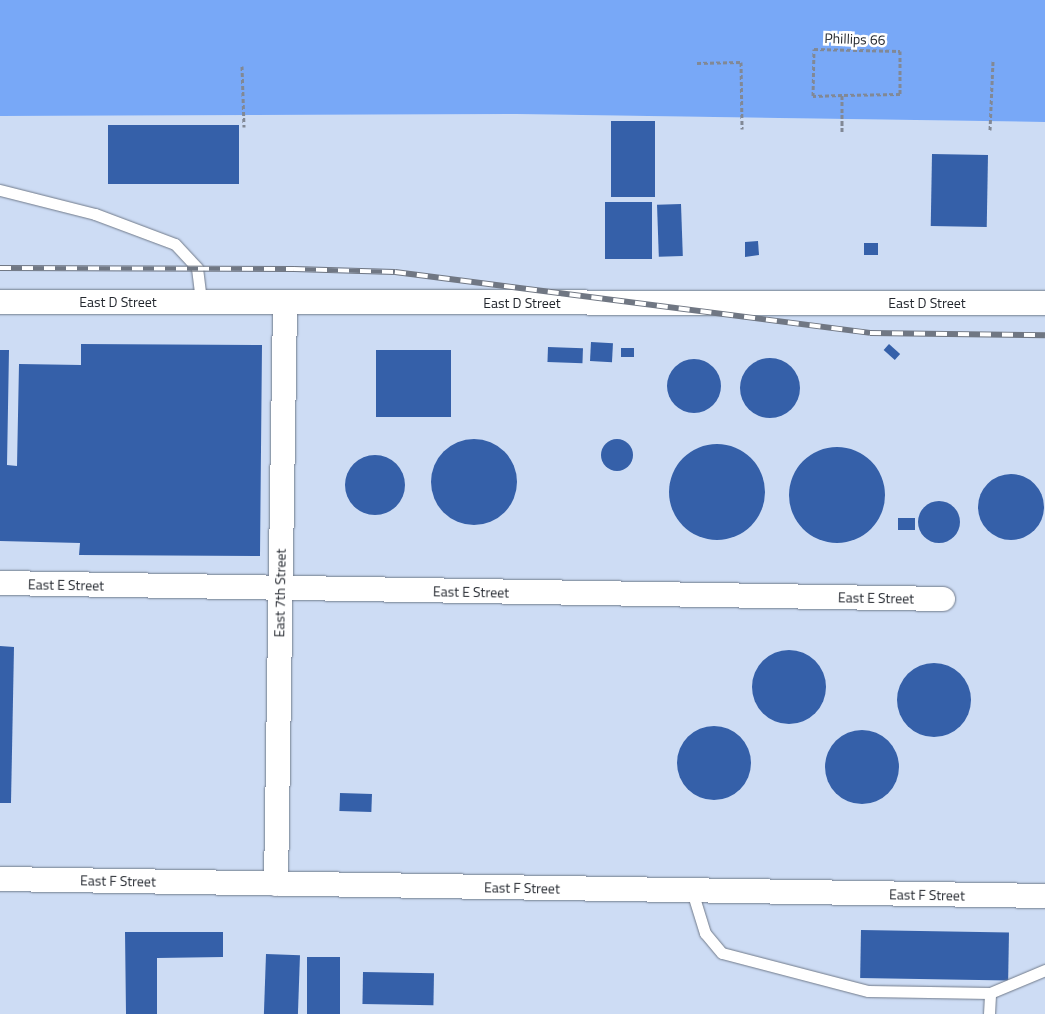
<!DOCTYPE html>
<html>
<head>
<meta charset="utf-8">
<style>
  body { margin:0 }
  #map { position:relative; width:1045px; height:1014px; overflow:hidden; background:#dce7f9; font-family:"Titillium Web",sans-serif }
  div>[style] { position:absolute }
  .built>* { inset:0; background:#cddcf4 }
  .water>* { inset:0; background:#78a8f7 }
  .building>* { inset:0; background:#3560a9; transform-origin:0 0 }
  .round { border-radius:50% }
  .path>* { height:3px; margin-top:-1.5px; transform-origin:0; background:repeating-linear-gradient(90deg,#818895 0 4px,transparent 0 6.5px) }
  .roads { filter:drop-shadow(0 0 1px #707a8a) drop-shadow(0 0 1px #707a8a) }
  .service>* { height:11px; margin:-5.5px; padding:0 5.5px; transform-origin:5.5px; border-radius:5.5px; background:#fff }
  .minor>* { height:24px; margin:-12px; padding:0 12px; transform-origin:12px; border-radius:12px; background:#fff }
  .rail>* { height:5.5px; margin-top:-2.75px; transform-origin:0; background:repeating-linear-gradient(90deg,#fff 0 11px,#707783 0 22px); box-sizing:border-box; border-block:1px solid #707783 }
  span { translate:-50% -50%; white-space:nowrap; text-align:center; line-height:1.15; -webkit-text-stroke:5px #fff; paint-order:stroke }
  .street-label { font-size:14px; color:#24282f }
</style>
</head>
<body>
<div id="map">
  <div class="built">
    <div style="clip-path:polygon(516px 114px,1045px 122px,1045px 1014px,0 1014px,0 116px)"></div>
  </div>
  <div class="water">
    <div style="clip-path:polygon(0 0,1045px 0,1045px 122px,516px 114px,0 116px)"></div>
  </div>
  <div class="building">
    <div style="left:611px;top:121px;width:44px;height:76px"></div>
    <div style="left:108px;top:125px;width:131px;height:59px"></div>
    <div style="left:932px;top:154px;width:56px;height:72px;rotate:1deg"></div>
    <div style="left:605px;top:202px;width:47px;height:57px"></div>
    <div style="left:681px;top:204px;width:52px;height:24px;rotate:88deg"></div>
    <div style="clip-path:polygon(758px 241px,759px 255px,745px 257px,745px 242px)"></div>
    <div style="left:864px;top:243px;width:14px;height:12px"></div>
    <div style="left:591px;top:342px;width:22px;height:19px;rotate:3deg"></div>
    <div style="clip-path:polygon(81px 344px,262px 345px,260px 556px,79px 555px,80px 543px,0 541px,0 350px,9px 350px,7px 465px,17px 466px,19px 364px,81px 365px)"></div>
    <div style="left:889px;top:344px;width:15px;height:8px;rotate:42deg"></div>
    <div style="left:548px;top:347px;width:35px;height:15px;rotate:2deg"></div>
    <div style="left:621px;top:348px;width:13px;height:9px"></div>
    <div style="left:376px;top:350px;width:75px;height:67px"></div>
    <div class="round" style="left:740px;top:358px;width:60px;height:60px"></div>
    <div class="round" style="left:667px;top:359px;width:54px;height:54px"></div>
    <div class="round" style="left:431px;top:439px;width:86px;height:86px"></div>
    <div class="round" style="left:601px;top:439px;width:32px;height:32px"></div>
    <div class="round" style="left:669px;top:444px;width:96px;height:96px"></div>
    <div class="round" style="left:789px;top:447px;width:96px;height:96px"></div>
    <div class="round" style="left:345px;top:455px;width:60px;height:60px"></div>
    <div class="round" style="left:978px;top:474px;width:66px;height:66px"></div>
    <div class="round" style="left:918px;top:501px;width:42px;height:42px"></div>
    <div style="left:898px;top:518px;width:17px;height:12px"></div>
    <div style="clip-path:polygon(0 646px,14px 647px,11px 803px,0 803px)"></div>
    <div class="round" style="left:752px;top:650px;width:74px;height:74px"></div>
    <div class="round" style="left:897px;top:663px;width:74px;height:74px"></div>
    <div class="round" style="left:677px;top:726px;width:74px;height:74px"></div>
    <div class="round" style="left:825px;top:730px;width:74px;height:74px"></div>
    <div style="left:340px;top:793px;width:32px;height:18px;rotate:2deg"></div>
    <div style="left:861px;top:930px;width:148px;height:48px;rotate:1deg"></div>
    <div style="clip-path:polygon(125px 932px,223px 932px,223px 957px,157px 958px,157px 1014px,126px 1014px)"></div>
    <div style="left:266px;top:954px;width:34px;height:60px;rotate:2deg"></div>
    <div style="left:307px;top:957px;width:33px;height:57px"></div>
    <div style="left:363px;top:972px;width:71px;height:32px;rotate:1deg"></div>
  </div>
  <div class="path">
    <div style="left:697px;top:63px;width:44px;rotate:-1.3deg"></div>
    <div style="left:741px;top:62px;width:67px;rotate:89.1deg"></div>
    <div style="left:242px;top:66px;width:61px;rotate:88.1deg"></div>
    <div style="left:842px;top:95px;width:29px;rotate:178deg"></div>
    <div style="left:813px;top:96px;width:47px;rotate:-88.8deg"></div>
    <div style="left:814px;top:49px;width:86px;rotate:1.3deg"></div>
    <div style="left:900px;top:51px;width:43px;rotate:90deg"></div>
    <div style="left:900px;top:94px;width:58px;rotate:179deg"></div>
    <div style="left:842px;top:95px;width:38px;rotate:90deg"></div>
    <div style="left:990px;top:130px;width:69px;rotate:-87.5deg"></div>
  </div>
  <div class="roads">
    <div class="service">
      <div style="left:0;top:190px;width:98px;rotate:14.2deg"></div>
      <div style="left:95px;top:214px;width:85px;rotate:20.6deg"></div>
      <div style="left:175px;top:244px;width:33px;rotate:47deg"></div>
      <div style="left:197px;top:268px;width:35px;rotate:83deg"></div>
      <div style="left:692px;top:891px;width:44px;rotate:72.8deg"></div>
      <div style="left:705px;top:933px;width:26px;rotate:50deg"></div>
      <div style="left:722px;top:953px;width:151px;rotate:14.6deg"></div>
      <div style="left:868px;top:991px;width:122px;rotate:0.9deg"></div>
      <div style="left:990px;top:993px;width:60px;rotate:-22.7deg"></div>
      <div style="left:989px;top:1014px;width:21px;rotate:-87deg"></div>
    </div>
    <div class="minor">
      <div style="left:0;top:302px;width:1045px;rotate:0.05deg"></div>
      <div style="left:0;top:583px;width:943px;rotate:0.97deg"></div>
      <div style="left:0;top:879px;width:1045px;rotate:0.93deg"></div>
      <div style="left:276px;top:884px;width:581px;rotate:-89.11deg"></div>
    </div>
  </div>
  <div class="rail">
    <div style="left:0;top:268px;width:294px;rotate:0.2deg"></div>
    <div style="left:294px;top:269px;width:101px;rotate:1.7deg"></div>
    <div style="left:395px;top:272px;width:479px;rotate:7.3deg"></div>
    <div style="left:870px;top:333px;width:175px;rotate:0.7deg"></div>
  </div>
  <div class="street-label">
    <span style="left:855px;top:39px;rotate:2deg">Phillips 66</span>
    <span style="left:118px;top:302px">East D Street</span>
    <span style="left:522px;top:303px">East D Street</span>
    <span style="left:927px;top:303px">East D Street</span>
    <span style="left:66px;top:585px;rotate:1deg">East E Street</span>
    <span style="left:471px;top:592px;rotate:1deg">East E Street</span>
    <span style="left:280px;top:593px;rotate:-89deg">East 7th Street</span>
    <span style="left:876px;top:598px;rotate:1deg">East E Street</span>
    <span style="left:118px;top:881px;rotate:1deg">East F Street</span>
    <span style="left:522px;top:888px;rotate:1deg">East F Street</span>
    <span style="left:927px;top:895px;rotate:1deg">East F Street</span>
  </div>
</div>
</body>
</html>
